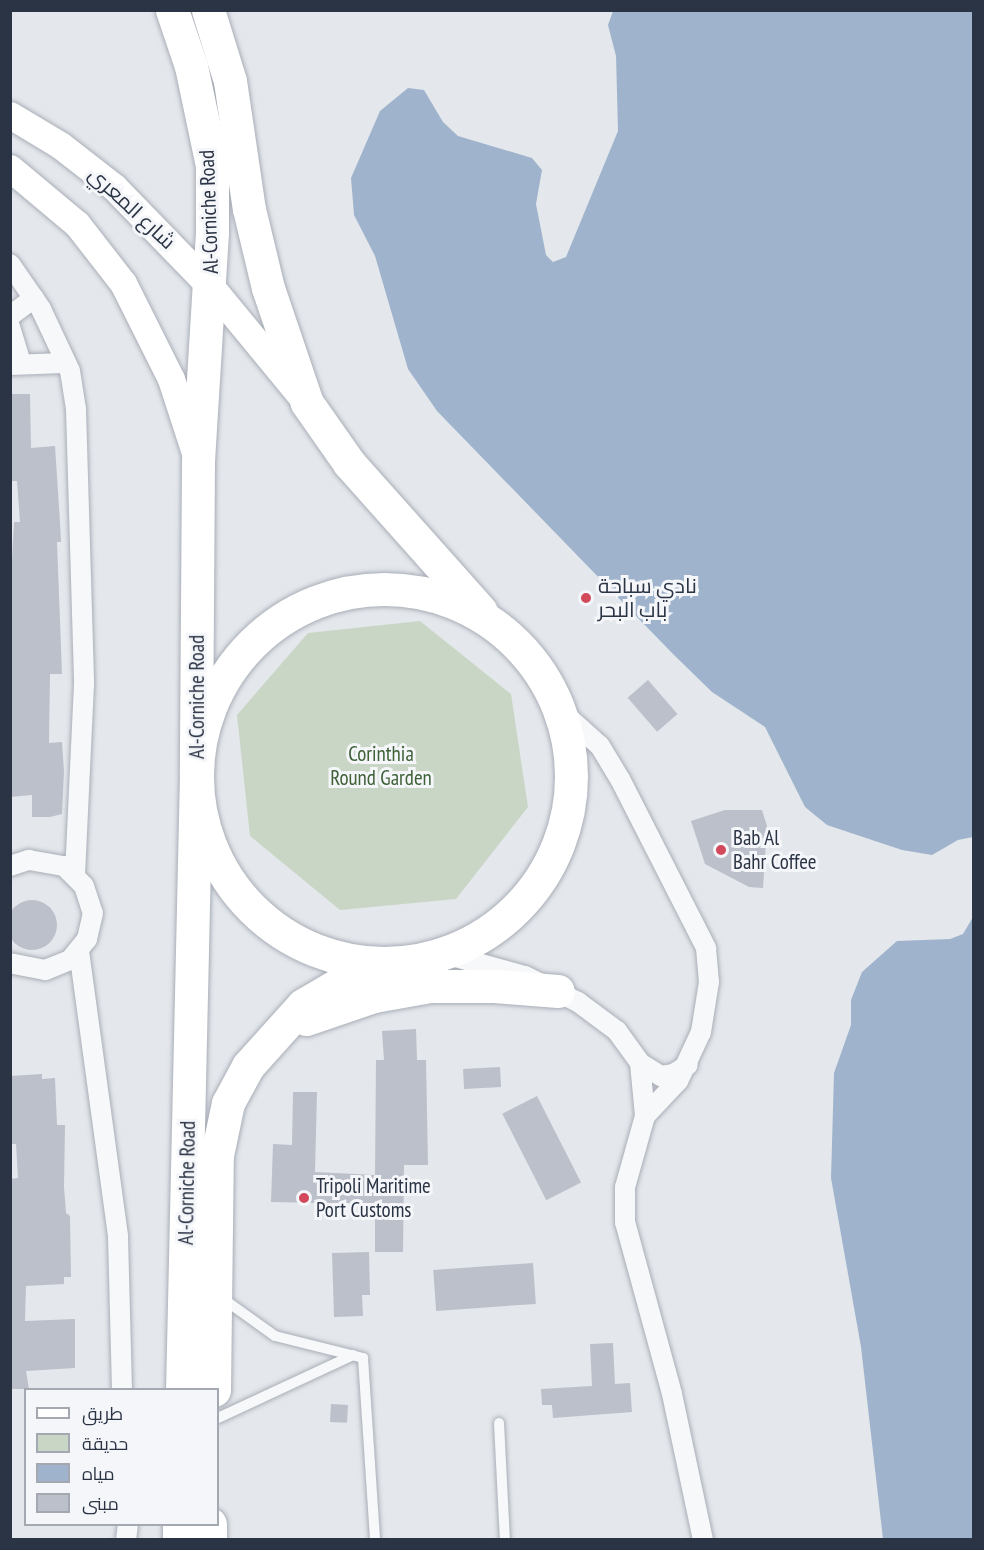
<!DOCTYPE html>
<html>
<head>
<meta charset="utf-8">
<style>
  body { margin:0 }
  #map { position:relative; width:984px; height:1550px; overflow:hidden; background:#e4e7ec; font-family:"PT Sans Narrow",Cairo,sans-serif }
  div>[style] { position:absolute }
  .green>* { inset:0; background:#c9d6c5 }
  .water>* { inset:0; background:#9fb4cc }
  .building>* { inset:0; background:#bbc0ca; transform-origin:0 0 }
  .round { border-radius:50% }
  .roads { filter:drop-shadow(0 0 2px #a9aeb7) drop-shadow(0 0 2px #a9aeb7) }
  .lane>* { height:10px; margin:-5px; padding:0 5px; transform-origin:5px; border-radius:5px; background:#f7f8fa }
  .street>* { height:20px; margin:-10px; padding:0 10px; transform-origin:10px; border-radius:10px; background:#f7f8fa }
  .secondary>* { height:27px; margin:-13.5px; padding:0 13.5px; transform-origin:13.5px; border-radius:13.5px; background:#fff }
  .highway>* { height:33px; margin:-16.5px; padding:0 16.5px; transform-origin:16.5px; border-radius:16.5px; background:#fff }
  .highway>.ring { margin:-16.5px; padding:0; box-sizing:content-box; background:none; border:33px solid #fff; border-radius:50% }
  .dots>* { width:16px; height:16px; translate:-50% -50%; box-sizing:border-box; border:3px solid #f4f6f9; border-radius:50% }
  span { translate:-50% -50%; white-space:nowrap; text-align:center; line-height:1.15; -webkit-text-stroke:6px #f4f6f9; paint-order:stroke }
  .street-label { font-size:21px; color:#2b3445 }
  .poi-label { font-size:21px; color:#2b3445 }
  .left { translate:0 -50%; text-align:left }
  .park-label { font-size:21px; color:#3f6138 }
  .frame { position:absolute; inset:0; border:12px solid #2b3445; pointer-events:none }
  .legend { position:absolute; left:24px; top:1388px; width:195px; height:138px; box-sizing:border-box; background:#f4f6f9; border:2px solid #a4a8b1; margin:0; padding:8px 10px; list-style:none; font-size:18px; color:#2b3445 }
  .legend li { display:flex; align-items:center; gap:12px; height:30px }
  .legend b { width:30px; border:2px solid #a4a8b1 }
</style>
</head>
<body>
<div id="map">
  <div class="green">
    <div style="clip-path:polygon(420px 621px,511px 694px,528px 807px,456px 899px,340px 910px,250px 836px,237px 715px,308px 633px)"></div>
  </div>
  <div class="water">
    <div style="clip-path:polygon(613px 11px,973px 11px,973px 837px,958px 840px,932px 855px,902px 850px,827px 825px,805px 807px,765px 727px,712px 692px,673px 654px,437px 411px,408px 369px,375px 256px,354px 215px,351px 178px,380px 111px,408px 88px,424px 90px,443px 122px,458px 136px,532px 158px,542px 170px,536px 204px,546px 255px,553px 262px,566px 257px,618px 131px,616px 56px,608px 25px)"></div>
    <div style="clip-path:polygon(973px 917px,973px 1539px,883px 1539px,861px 1347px,831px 1178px,834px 1073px,851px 1025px,851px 1000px,862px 972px,897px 941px,950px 939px,963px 934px)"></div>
  </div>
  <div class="building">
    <div style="clip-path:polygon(10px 394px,30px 394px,31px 448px,55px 446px,60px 522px,61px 542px,57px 542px,62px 674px,50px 674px,49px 743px,62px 742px,64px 771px,62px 814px,50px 817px,32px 817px,32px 795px,10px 797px,10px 598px,14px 522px,20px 522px,17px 481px,10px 481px)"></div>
    <div style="left:648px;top:680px;width:45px;height:27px;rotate:49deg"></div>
    <div style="clip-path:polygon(725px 810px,762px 810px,767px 826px,763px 888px,749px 887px,705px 864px,691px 821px)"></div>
    <div class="round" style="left:7px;top:900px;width:50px;height:50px"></div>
    <div style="clip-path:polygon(416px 1029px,417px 1060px,426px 1060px,428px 1165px,404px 1165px,403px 1252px,375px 1252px,375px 1204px,271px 1202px,273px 1144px,292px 1145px,293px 1092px,317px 1092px,315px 1172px,375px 1175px,376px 1060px,384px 1060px,382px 1031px)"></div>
    <div style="left:500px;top:1067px;width:20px;height:37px;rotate:87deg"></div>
    <div style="clip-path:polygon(42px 1074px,42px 1079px,55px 1078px,57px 1125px,65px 1125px,64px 1187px,66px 1213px,70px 1216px,71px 1277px,64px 1277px,64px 1284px,26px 1286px,25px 1321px,75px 1319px,75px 1368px,26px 1371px,29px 1389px,10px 1389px,10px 1179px,18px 1178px,16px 1144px,10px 1144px,10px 1076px)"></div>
    <div style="left:537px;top:1096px;width:97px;height:39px;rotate:63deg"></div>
    <div style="clip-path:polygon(369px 1252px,370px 1295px,362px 1295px,363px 1316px,334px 1317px,332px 1253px)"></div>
    <div style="left:533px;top:1263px;width:41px;height:100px;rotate:86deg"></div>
    <div style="clip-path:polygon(613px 1343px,615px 1384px,630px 1383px,632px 1412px,553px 1418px,552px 1405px,542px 1405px,541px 1389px,592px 1386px,590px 1344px)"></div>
    <div style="left:331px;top:1404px;width:17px;height:18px;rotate:3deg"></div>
  </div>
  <div class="roads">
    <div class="lane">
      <div style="left:222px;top:1298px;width:65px;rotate:35.6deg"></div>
      <div style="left:275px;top:1336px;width:91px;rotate:14deg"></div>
      <div style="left:363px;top:1358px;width:182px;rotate:86.2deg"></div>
      <div style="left:218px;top:1418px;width:149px;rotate:-25deg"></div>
      <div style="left:499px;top:1423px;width:117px;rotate:87.1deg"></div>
    </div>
    <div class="street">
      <div style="left:10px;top:264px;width:55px;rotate:55.4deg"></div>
      <div style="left:41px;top:309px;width:68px;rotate:64.9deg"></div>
      <div style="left:70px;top:371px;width:39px;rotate:81deg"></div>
      <div style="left:76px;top:410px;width:274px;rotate:88.3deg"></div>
      <div style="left:84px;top:684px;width:190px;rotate:92.7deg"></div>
      <div style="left:10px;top:316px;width:30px;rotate:-37deg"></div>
      <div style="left:10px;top:327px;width:39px;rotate:73deg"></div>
      <div style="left:10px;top:365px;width:54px;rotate:-2.1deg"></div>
      <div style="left:561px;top:711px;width:52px;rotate:41.9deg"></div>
      <div style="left:600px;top:746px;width:39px;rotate:59deg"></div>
      <div style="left:620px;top:779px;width:190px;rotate:63deg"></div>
      <div style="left:706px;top:948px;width:34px;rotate:85deg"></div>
      <div style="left:709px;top:982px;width:51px;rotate:99.1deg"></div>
      <div style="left:701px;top:1032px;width:54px;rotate:115.1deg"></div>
      <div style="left:678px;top:1081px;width:48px;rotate:133.3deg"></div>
      <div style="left:10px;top:866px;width:20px;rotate:-18deg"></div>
      <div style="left:29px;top:860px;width:36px;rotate:10deg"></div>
      <div style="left:64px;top:866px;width:28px;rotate:45deg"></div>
      <div style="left:84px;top:886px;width:28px;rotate:72deg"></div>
      <div style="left:93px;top:913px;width:27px;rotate:103deg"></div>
      <div style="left:87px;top:939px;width:27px;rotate:129deg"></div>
      <div style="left:70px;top:960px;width:27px;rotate:158deg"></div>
      <div style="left:45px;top:970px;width:36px;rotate:-169deg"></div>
      <div style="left:79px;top:951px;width:289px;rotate:82.2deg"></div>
      <div style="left:118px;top:1237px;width:153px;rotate:88.5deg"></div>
      <div style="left:445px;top:954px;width:83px;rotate:15.4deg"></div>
      <div style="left:525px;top:976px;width:59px;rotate:26.1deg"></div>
      <div style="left:578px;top:1002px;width:49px;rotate:36.6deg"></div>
      <div style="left:617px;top:1031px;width:39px;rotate:54deg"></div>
      <div style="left:640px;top:1063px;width:53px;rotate:84.6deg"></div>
      <div style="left:645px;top:1116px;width:74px;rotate:105.7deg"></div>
      <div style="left:625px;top:1187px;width:35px;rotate:90deg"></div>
      <div style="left:625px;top:1222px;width:178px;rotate:74.7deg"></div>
      <div style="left:672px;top:1394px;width:149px;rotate:78deg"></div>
      <div style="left:640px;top:1063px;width:25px;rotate:32deg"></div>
      <div style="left:661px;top:1076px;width:12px;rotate:-9deg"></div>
      <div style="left:673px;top:1074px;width:17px;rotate:-31deg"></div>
      <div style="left:126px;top:1540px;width:16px;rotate:-83deg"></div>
    </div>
    <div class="secondary">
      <div style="left:10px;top:115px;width:58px;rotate:31deg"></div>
      <div style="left:60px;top:145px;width:68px;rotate:37.9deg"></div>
      <div style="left:114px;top:187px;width:141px;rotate:45.9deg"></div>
      <div style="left:212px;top:288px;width:141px;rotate:50.5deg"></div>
      <div style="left:10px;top:168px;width:87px;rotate:39.9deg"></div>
      <div style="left:77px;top:224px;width:75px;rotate:52.1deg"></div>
      <div style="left:123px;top:283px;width:107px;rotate:63.4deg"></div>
      <div style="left:171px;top:379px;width:78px;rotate:72deg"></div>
    </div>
    <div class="highway">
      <div style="left:172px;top:10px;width:59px;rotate:71.3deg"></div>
      <div style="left:191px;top:66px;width:102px;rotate:78.1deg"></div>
      <div style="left:212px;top:166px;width:66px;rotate:90deg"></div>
      <div style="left:212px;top:232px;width:230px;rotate:93.5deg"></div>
      <div style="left:198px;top:462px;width:312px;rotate:90.4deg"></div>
      <div style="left:196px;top:774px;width:616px;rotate:91.3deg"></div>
      <div style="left:208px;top:10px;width:74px;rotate:72.8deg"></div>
      <div style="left:230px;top:81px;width:129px;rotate:81.6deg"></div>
      <div style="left:249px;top:209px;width:81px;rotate:76.5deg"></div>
      <div style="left:268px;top:288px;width:121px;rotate:71.3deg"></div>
      <div style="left:307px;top:403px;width:73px;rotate:55deg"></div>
      <div style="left:349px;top:463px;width:198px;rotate:48.3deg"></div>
      <div class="ring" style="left:197px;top:589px;width:341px;height:341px"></div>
      <div style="left:306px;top:1019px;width:72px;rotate:-18.7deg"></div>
      <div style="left:374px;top:996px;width:57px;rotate:-10.1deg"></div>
      <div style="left:430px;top:986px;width:64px"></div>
      <div style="left:494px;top:986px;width:64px;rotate:4.5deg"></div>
      <div style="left:214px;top:1390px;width:235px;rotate:-89.3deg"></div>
      <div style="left:217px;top:1155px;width:53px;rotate:-78.1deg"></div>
      <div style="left:228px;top:1103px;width:42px;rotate:-61.6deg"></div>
      <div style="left:248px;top:1066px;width:82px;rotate:-48deg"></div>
      <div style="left:303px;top:1005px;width:81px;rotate:-30.4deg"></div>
      <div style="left:179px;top:1540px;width:16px;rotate:-90deg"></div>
      <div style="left:210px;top:1540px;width:16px;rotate:-90deg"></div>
    </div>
  </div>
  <div class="dots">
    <div style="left:586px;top:598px;background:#d1495b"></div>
    <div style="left:721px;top:850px;background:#d1495b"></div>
    <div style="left:304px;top:1198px;background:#d1495b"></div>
  </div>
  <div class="street-label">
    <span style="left:132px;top:208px;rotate:43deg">شارع المعري</span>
    <span style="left:209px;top:212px;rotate:-92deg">Al-Corniche Road</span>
    <span style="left:197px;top:697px;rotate:-90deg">Al-Corniche Road</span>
    <span style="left:187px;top:1183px;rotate:-89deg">Al-Corniche Road</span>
  </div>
  <div class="poi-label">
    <span class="left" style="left:598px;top:598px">نادي سباحة<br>باب البحر</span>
    <span class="left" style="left:733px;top:850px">Bab Al<br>Bahr Coffee</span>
    <span class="left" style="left:316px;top:1198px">Tripoli Maritime<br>Port Customs</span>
  </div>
  <div class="park-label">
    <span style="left:381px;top:766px">Corinthia<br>Round Garden</span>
  </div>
  <div class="frame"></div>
  <ul class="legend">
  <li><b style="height:8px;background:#fff"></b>طريق</li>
  <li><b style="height:16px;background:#c9d6c5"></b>حديقة</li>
  <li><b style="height:16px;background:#9fb4cc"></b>مياه</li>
  <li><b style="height:16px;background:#bbc0ca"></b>مبنى</li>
  </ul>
</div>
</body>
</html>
